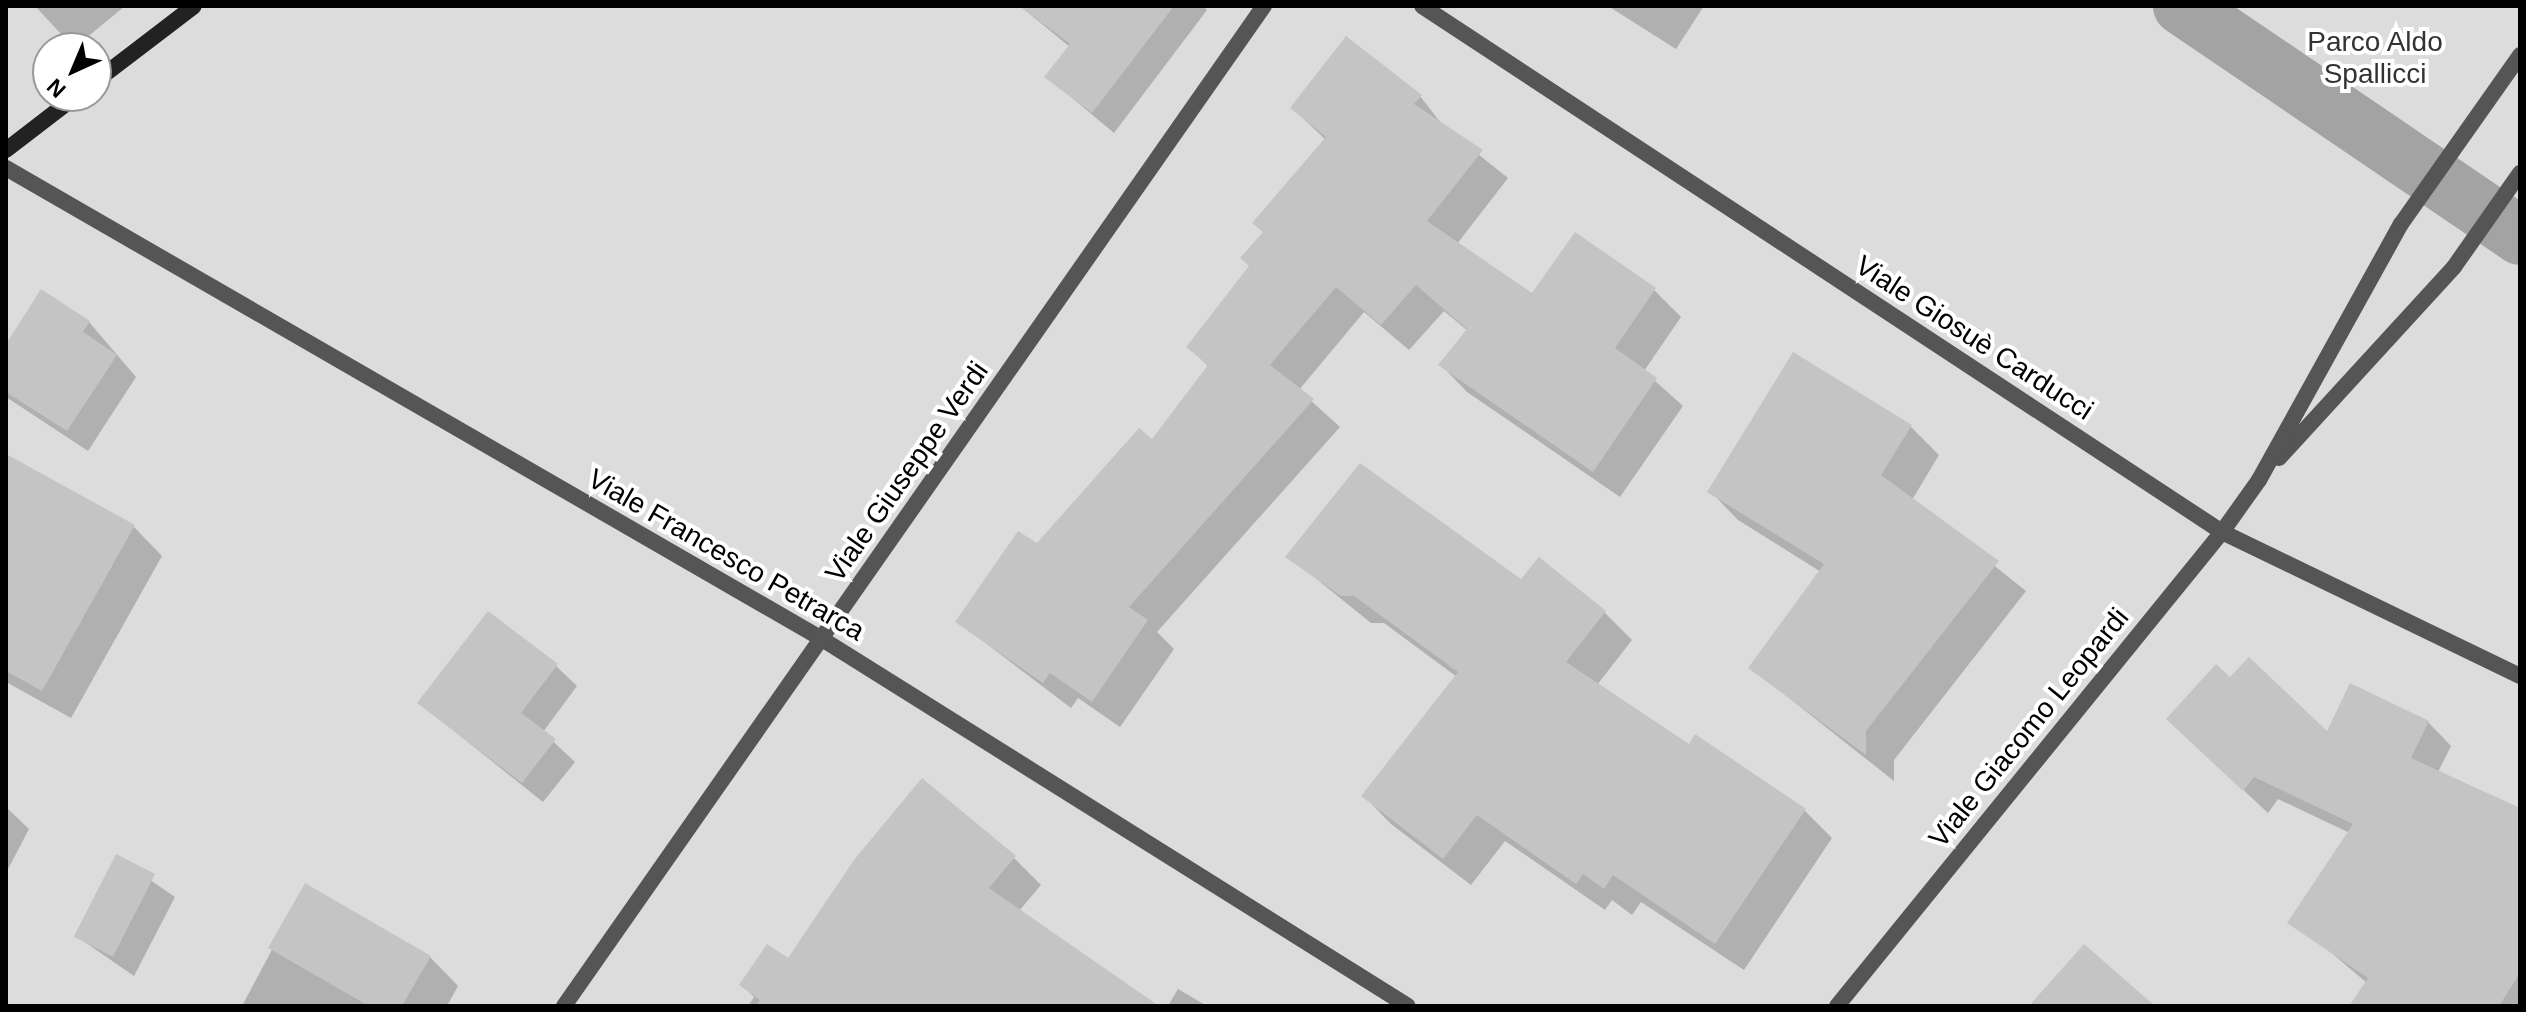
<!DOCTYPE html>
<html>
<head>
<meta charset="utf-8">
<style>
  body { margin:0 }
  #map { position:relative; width:2526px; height:1012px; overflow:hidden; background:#fff; font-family:Arial,sans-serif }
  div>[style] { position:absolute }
  .green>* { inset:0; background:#dcdcdc }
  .shadow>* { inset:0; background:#0003 }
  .canal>* { height:58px; margin:-29px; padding:0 29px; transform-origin:29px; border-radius:29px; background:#a3a3a3 }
  .building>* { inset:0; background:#c4c4c4; transform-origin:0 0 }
  .street>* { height:16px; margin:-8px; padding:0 8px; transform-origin:8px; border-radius:8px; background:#555 }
  .secondary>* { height:16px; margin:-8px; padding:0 8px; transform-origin:8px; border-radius:8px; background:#222 }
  span { translate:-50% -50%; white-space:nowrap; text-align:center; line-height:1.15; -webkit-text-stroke:8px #fff; paint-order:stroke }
  .park-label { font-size:28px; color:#333 }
  .street-label { font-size:28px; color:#000 }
  .frame { position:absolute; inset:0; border:8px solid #000; pointer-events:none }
  .north { position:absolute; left:32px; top:32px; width:80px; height:80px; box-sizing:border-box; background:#fff; border:2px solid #999; border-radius:50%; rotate:224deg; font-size:22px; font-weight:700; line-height:32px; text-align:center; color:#000 }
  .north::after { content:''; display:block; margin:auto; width:28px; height:36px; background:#000; clip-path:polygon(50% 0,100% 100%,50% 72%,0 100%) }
</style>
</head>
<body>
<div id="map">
  <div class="green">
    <div style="clip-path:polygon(evenodd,6px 6px,2520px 6px,2520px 1006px,6px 1006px,6px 6px,48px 48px,96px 48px,96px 96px,48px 96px,48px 48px)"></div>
  </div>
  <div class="shadow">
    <div style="clip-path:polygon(35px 6px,125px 6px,74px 48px)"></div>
    <div style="clip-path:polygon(1020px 6px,1203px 6px,1207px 10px,1114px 133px,1047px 77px,1070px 47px)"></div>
    <div style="clip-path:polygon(1608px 6px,1704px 6px,1676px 49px)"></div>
    <div style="clip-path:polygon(1420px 96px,1444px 127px,1508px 178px,1457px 244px,1533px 296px,1654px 290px,1681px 317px,1644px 371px,1683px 406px,1620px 497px,1467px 392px,1441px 365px,1468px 331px,1444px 311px,1409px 350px,1364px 312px,1299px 390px,1340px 427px,1157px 632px,1174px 649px,1120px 727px,1078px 698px,1071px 708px,958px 622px,1152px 442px,1209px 367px,1189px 347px,1251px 267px,1265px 232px,1326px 140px,1292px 108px)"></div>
    <div style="clip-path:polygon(89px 322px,136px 377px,88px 451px,6px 397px,6px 342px)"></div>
    <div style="clip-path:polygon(1910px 426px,1939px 455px,1912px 500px,2026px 591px,1894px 760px,1894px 781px,1751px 668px,1821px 572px,1738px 520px,1710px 491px)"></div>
    <div style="clip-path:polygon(6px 482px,134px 527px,162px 556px,71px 718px,6px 682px)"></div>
    <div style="clip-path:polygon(1288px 556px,1521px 582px,1539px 560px,1605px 613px,1632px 640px,1597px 685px,1689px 746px,1696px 737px,1805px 811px,1832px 838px,1744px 970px,1641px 902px,1632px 915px,1612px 900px,1605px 910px,1505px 841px,1471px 885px,1391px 824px,1364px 796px,1457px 677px,1384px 623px,1371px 623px)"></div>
    <div style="clip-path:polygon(556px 666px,577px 686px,543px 732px,575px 762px,543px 802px,419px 703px)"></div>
    <div style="clip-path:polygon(2231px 680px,2328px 735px,2428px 722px,2451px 746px,2438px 772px,2520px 811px,2520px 1006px,2351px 1006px,2367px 983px,2315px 939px,2354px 835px,2278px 799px,2268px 813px,2192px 742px)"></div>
    <div style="clip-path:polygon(6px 807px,29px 829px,6px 873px)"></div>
    <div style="clip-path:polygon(117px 857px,175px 897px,134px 976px,76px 936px)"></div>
    <div style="clip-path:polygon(1014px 858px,1041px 885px,1019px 911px,1156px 1006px,748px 1006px,754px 997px,742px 985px)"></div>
    <div style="clip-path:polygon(306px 886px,430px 957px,458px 986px,447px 1006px,242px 1006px)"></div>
    <div style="clip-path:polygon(1178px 989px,1207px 1006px,1168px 1006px)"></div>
  </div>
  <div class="canal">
    <div style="left:2182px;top:6px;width:409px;rotate:34.2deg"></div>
  </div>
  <div class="building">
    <div style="clip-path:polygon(1020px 6px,1174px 6px,1092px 113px,1044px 77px,1070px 44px)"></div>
    <div style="clip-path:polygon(1346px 36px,1422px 95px,1414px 104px,1483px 150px,1427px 221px,1532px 293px,1575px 232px,1656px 288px,1615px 348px,1657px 378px,1593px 472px,1438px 365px,1467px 329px,1416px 285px,1381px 325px,1336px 287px,1270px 365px,1314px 399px,1129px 607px,1148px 620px,1092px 702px,1050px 673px,1043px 683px,955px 622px,1018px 531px,1037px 543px,1139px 428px,1152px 439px,1208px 365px,1186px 347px,1249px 266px,1240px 258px,1263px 232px,1252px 223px,1326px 137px,1290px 108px)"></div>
    <div style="clip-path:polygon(41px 289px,90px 321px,83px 332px,117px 355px,67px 431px,6px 392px,6px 344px)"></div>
    <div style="clip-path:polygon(1793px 352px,1912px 425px,1881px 475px,1999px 561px,1866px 731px,1866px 755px,1748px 668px,1824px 564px,1707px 492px)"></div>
    <div style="clip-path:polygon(6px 454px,135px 525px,42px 691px,6px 671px)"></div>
    <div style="clip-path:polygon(1360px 463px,1521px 579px,1539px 557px,1606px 611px,1566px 662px,1689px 744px,1695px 734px,1806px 809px,1715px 944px,1613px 875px,1604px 889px,1583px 874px,1576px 884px,1477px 815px,1443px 859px,1361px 796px,1458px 672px,1354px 596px,1341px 596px,1285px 557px)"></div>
    <div style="clip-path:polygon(488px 611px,558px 664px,521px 713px,556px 739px,522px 783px,417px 703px)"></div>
    <div style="clip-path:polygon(2249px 657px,2327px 731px,2350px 683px,2429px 721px,2411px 758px,2520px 808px,2520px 973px,2499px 1006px,2349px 1006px,2368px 978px,2287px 923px,2353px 824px,2254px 777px,2243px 791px,2166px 719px,2216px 664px,2230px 677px)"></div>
    <div style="clip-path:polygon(922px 778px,1016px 856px,989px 888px,1159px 1006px,756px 1006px,760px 1000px,739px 985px,767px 944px,788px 958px,854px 860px)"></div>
    <div style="left:116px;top:854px;width:44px;height:93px;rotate:27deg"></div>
    <div style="clip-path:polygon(305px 883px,431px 956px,402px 1006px,369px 1006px,268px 948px)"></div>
    <div style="clip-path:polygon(2084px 944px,2155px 1006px,2029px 1006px)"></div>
  </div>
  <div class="street">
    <div style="left:1422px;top:6px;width:957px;rotate:33.32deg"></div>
    <div style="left:2222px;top:532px;width:331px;rotate:25.8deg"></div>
    <div style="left:6px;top:168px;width:942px;rotate:29.99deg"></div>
    <div style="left:822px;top:639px;width:691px;rotate:32.06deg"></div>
    <div style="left:2279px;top:458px;width:259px;rotate:-47.5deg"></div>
    <div style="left:2454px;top:267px;width:115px;rotate:-54.9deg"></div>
    <div style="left:564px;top:1006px;width:1221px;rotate:-55.01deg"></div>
    <div style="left:1837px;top:1006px;width:611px;rotate:-50.92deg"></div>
    <div style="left:2222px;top:532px;width:64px;rotate:-54.6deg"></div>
    <div style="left:2259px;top:480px;width:293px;rotate:-61deg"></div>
    <div style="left:2401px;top:224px;width:207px;rotate:-54.8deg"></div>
  </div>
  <div class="secondary">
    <div style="left:96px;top:81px;width:123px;rotate:-37.4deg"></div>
    <div style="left:6px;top:150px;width:88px;rotate:-37.6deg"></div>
  </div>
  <div class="park-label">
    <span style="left:2375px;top:58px">Parco Aldo<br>Spallicci</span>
  </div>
  <div class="street-label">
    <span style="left:1974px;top:338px;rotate:33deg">Viale Giosuè Carducci</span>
    <span style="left:907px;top:472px;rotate:-55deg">Viale Giuseppe Verdi</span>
    <span style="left:726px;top:555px;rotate:30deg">Viale Francesco Petrarca</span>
    <span style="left:2029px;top:728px;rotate:-51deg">Viale Giacomo Leopardi</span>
  </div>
  <div class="frame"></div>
  <div class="north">N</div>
</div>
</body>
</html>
